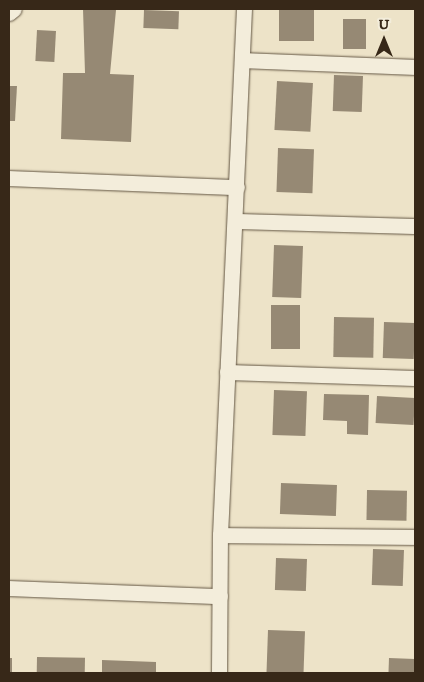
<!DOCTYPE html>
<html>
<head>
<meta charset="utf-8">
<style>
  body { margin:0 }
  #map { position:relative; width:424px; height:682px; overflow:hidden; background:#ede3c8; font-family:"IM FELL DW Pica",serif }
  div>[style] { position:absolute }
  .building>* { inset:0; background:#968974; transform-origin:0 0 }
  .roads { filter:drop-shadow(0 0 1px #645744) drop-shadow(0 0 1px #645744) }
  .minor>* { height:15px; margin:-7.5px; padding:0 7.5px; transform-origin:7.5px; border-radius:7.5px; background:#f3eddb }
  span { translate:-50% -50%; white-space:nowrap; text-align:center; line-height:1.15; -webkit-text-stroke:5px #f3eddb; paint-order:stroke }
  .frame { position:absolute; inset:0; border:10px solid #372818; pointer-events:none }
  .north { position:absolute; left:359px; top:15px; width:50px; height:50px; -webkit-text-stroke:4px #f3eddb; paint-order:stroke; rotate:0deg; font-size:14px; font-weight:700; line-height:20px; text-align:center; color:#372818 }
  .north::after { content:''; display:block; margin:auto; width:18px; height:22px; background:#372818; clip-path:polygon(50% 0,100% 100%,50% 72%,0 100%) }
</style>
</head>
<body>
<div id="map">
  <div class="building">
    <div style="clip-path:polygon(83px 9px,116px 10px,110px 74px,134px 75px,131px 142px,61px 139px,63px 73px,85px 73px)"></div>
    <div style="left:279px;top:9px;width:35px;height:32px"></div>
    <div style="left:144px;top:10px;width:35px;height:18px;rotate:2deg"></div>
    <div style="left:343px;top:19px;width:23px;height:30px"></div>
    <div style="left:37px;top:30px;width:19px;height:31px;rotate:3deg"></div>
    <div style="left:334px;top:75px;width:29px;height:36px;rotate:2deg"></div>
    <div style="left:277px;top:81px;width:36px;height:49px;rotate:3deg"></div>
    <div style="clip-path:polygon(9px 86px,17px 86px,15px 121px,9px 121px)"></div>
    <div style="left:278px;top:148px;width:36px;height:44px;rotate:2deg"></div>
    <div style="left:274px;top:245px;width:29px;height:52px;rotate:2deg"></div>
    <div style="left:271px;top:305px;width:29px;height:44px"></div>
    <div style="left:334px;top:317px;width:40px;height:40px;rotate:1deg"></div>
    <div style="left:384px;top:322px;width:31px;height:36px;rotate:2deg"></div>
    <div style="left:274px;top:390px;width:33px;height:45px;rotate:2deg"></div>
    <div style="clip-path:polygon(324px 394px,369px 395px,368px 435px,347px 434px,347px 421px,323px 420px)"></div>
    <div style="left:377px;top:396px;width:38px;height:27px;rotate:3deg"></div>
    <div style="left:281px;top:483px;width:56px;height:31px;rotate:2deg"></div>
    <div style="left:367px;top:490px;width:40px;height:30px;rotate:1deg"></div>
    <div style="left:373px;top:549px;width:31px;height:36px;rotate:2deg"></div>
    <div style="left:276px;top:558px;width:31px;height:32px;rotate:2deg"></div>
    <div style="left:268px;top:630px;width:37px;height:43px;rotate:2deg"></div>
    <div style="left:37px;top:657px;width:48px;height:16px;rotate:1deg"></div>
    <div style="left:9px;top:658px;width:3px;height:15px"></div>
    <div style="left:389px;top:658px;width:26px;height:15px;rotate:2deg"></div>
    <div style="clip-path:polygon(102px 660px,156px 662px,156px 673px,102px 673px)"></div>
  </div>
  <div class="roads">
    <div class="minor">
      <div style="left:9px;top:13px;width:6px;rotate:-39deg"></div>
      <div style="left:242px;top:60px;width:173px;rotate:2.3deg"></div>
      <div style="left:9px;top:178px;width:228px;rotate:2.3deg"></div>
      <div style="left:236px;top:221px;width:179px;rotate:1.6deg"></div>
      <div style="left:227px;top:372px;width:188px;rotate:1.8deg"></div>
      <div style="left:220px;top:535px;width:195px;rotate:0.6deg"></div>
      <div style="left:9px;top:588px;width:211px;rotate:2.2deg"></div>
      <div style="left:219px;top:673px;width:138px;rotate:-89.6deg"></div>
      <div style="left:220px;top:535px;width:527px;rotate:-87.39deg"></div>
    </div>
  </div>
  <div class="frame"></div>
  <div class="north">U</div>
</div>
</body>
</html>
